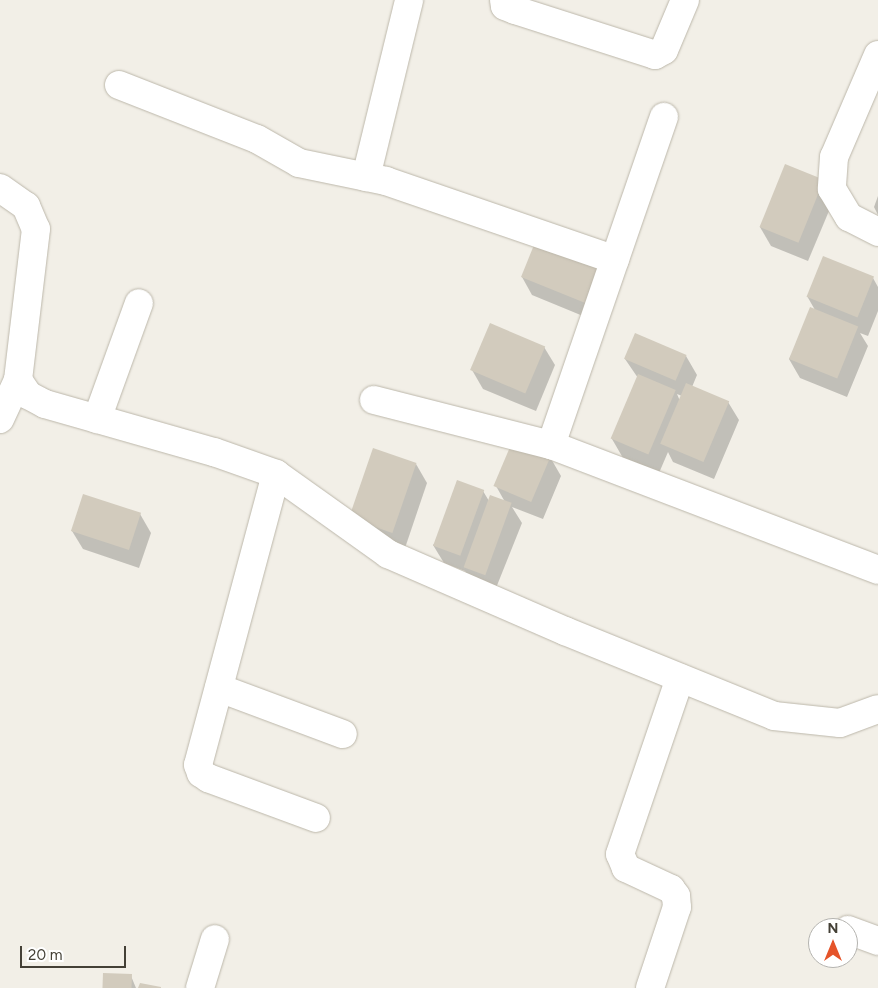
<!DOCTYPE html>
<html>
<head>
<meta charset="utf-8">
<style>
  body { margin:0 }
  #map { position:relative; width:878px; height:988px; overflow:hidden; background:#f2efe7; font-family:Figtree,sans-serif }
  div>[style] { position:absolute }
  .shadow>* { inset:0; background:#0003 }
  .building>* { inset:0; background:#d2cbbd; transform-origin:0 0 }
  .roads { filter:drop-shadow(0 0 1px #bcb7aa) drop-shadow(0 0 1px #bcb7aa) }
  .minor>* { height:28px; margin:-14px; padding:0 14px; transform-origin:14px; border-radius:14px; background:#fff }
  span { translate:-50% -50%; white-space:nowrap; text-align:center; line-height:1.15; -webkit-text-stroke:4px #fff; paint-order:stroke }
  .north { position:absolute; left:808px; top:918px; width:50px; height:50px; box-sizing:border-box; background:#fff; border:1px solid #b4b3af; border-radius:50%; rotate:0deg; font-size:14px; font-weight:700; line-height:20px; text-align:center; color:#444036 }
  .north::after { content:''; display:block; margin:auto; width:18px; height:22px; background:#e5542a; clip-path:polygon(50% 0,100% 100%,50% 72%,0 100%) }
  .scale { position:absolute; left:20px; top:946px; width:106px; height:22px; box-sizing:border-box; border:2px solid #444036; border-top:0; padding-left:6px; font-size:15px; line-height:18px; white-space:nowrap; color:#444036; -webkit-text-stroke:4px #fff; paint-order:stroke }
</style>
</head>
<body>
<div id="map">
  <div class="shadow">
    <div style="clip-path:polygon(823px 181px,834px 199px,808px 261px,771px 246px,760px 227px)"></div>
    <div style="clip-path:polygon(878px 196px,878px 215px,874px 207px)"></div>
    <div style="clip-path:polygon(604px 269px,600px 323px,532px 295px,522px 277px)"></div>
    <div style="clip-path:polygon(873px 278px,878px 287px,878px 311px,868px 336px,860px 333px,868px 346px,847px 397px,800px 378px,789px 359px,815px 310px,807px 296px)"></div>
    <div style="clip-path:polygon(544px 347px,555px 365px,536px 411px,483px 389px,472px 370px)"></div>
    <div style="clip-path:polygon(evenodd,686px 356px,697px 375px,692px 387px,728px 402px,739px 420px,714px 479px,673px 462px,668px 452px,659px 473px,623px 458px,612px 439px,638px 378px,625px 359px,686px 356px,677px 394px,682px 396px,680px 401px,677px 394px)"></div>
    <div style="clip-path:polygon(550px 457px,561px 476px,543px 519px,512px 507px,522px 523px,494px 593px,473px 585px,465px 571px,444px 563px,433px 545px,483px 491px,489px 501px,505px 502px,496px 486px)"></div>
    <div style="clip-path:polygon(416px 464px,427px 483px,404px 551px,361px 536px)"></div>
    <div style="clip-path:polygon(140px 514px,151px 533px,139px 568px,83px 549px,72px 531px)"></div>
    <div style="clip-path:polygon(131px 976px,136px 988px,103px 988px)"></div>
  </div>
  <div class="building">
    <div style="left:785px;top:164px;width:42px;height:68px;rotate:22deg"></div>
    <div style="left:536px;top:240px;width:74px;height:40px;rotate:22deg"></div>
    <div style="left:823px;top:256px;width:55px;height:44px;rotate:22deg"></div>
    <div style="left:810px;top:307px;width:52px;height:56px;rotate:22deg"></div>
    <div style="left:490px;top:323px;width:60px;height:51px;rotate:23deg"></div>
    <div style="left:635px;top:333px;width:56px;height:28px;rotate:23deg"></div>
    <div style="left:638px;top:374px;width:41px;height:70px;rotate:23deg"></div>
    <div style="left:686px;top:383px;width:47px;height:66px;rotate:23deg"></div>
    <div style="left:513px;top:440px;width:41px;height:50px;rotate:23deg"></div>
    <div style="left:373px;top:448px;width:46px;height:74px;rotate:19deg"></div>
    <div style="left:457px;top:480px;width:29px;height:70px;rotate:20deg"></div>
    <div style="left:83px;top:494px;width:61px;height:39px;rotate:18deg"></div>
    <div style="left:490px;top:495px;width:23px;height:77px;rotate:20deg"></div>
    <div style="left:103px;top:973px;width:29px;height:15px;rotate:2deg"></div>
    <div style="clip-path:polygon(140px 983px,161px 987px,161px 988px,138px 988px)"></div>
  </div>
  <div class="roads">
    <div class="minor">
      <div style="left:504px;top:0;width:6px;rotate:81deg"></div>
      <div style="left:505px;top:6px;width:11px;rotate:22deg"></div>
      <div style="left:515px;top:10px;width:147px;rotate:17.8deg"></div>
      <div style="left:655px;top:55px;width:10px;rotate:-29deg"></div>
      <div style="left:664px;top:50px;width:54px;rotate:-67.2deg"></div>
      <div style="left:878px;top:55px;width:111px;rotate:113.3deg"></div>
      <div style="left:834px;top:157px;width:32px;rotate:94deg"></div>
      <div style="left:832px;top:189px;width:33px;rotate:59deg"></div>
      <div style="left:849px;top:217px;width:33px;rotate:27deg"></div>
      <div style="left:119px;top:85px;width:148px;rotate:21.4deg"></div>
      <div style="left:257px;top:139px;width:48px;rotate:29.7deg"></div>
      <div style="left:299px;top:163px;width:89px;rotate:11.7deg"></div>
      <div style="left:386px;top:181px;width:242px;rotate:19deg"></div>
      <div style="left:366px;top:177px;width:182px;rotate:-76.3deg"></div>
      <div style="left:0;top:188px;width:32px;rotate:35deg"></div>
      <div style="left:26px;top:206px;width:25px;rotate:67deg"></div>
      <div style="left:36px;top:229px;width:152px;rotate:96.8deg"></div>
      <div style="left:18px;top:380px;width:18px;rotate:56deg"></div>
      <div style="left:28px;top:395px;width:19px;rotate:28deg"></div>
      <div style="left:45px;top:404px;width:176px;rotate:15.9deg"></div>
      <div style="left:214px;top:452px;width:66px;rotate:19.5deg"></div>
      <div style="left:276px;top:474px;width:138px;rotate:35.5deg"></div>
      <div style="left:388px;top:554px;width:193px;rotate:23.5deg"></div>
      <div style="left:565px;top:631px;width:226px;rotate:22.1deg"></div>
      <div style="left:774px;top:716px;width:66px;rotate:6.1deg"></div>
      <div style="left:840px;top:723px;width:40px;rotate:-20.2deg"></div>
      <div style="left:374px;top:400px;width:183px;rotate:14.3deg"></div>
      <div style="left:551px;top:445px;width:350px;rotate:20.9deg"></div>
      <div style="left:0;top:419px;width:43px;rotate:-65.2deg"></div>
      <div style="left:97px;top:419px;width:123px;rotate:-70.1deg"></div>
      <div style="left:551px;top:445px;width:347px;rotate:-71deg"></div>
      <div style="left:276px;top:474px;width:301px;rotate:105deg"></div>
      <div style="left:198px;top:765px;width:9px;rotate:69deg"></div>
      <div style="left:201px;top:773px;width:9px;rotate:36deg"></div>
      <div style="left:208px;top:778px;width:115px;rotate:20.3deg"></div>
      <div style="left:219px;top:688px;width:132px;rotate:20.4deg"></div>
      <div style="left:848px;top:930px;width:32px;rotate:20deg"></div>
      <div style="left:200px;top:988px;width:51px;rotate:-73deg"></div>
      <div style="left:650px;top:988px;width:85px;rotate:-71.6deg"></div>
      <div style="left:677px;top:907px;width:11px;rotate:-95deg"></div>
      <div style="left:676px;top:896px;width:9px;rotate:-126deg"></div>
      <div style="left:671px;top:889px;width:50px;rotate:-155deg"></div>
      <div style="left:626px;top:868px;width:15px;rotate:-113deg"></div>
      <div style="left:620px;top:854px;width:186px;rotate:-71.2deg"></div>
    </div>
  </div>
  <div class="north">N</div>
  <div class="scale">20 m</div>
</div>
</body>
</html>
